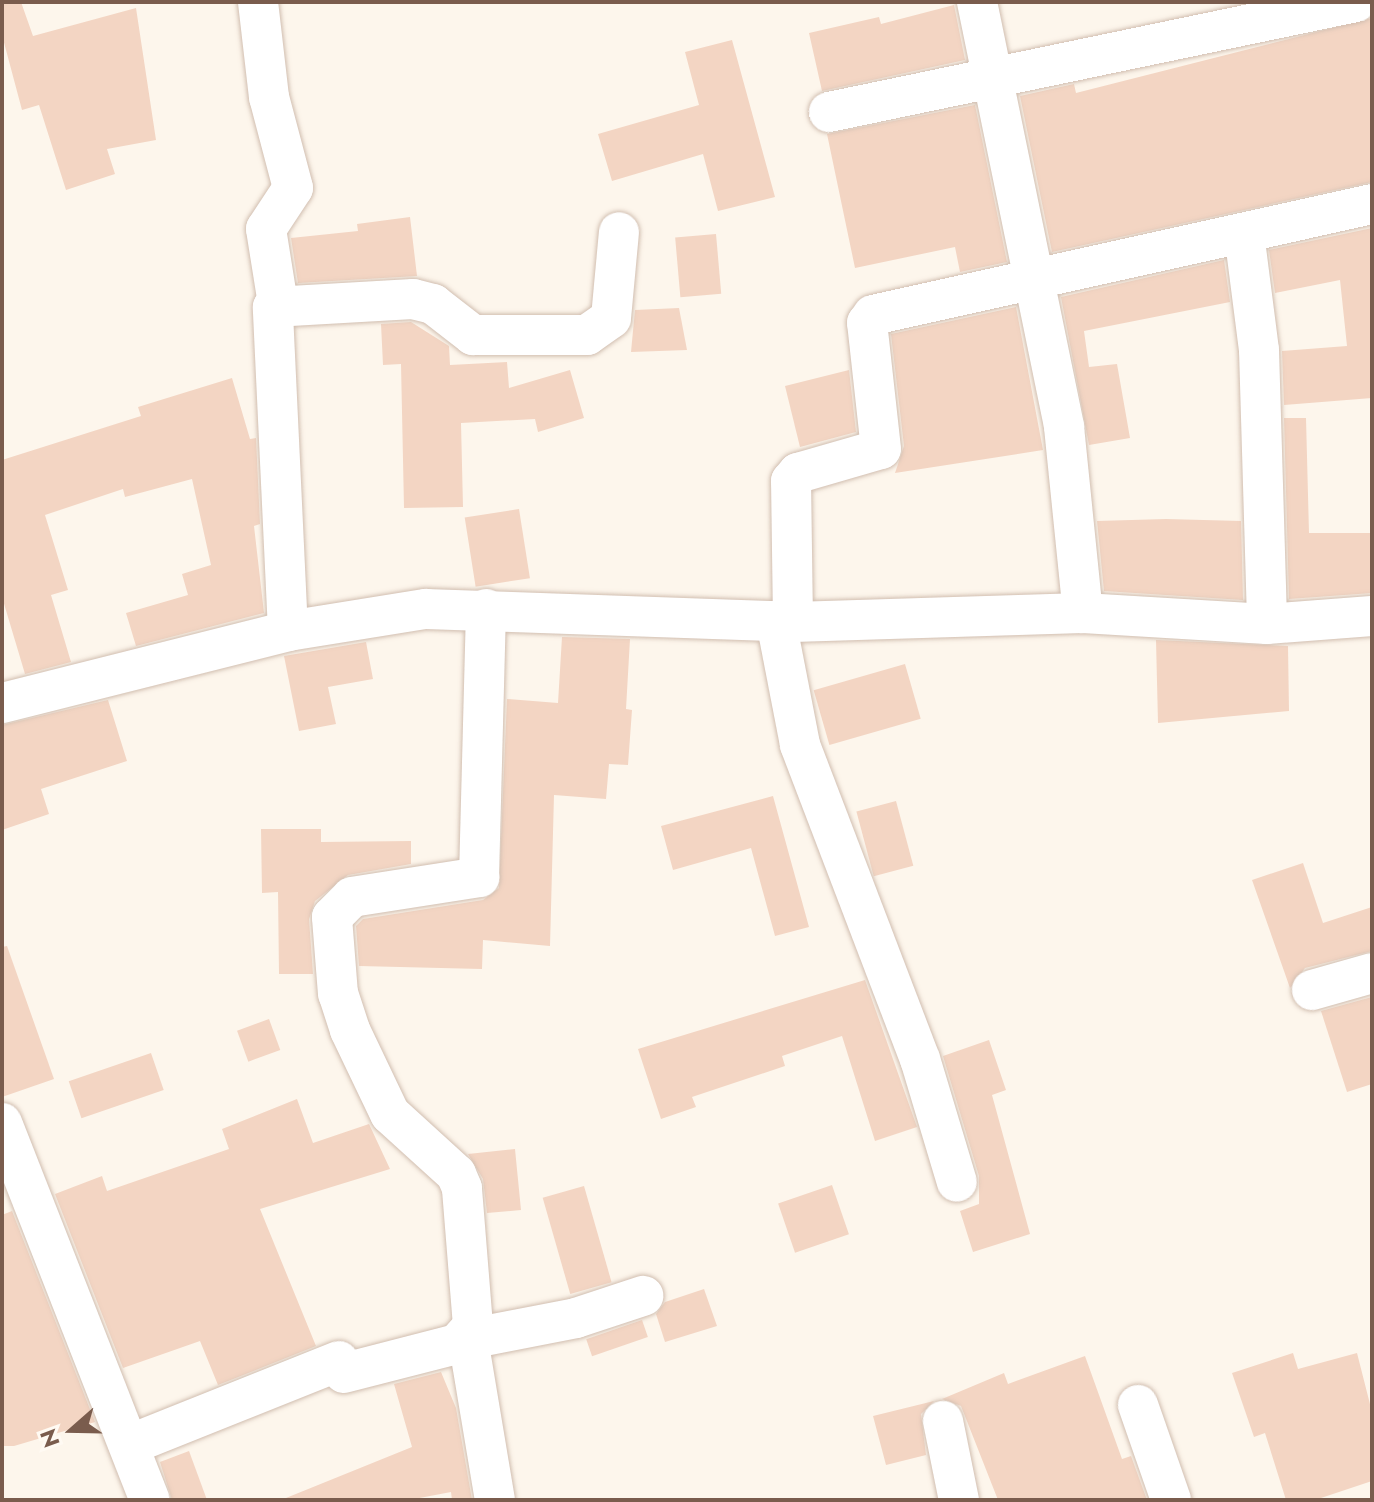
<!DOCTYPE html>
<html>
<head>
<meta charset="utf-8">
<style>
  body { margin:0 }
  #map { position:relative; width:1374px; height:1502px; overflow:hidden; background:#fdf6ec; font-family:Jost,sans-serif }
  div>[style] { position:absolute }
  .building>* { inset:0; background:#f3d5c3; transform-origin:0 0 }
  .roads { filter:drop-shadow(0 0 2px #d1beb0) drop-shadow(0 0 2px #d1beb0) }
  .minor>* { height:40px; margin:-20px; padding:0 20px; transform-origin:20px; border-radius:20px; background:#fff }
  span { translate:-50% -50%; white-space:nowrap; text-align:center; line-height:1.15; -webkit-text-stroke:7px #fffaf3; paint-order:stroke }
  .frame { position:absolute; inset:0; border:4px solid #7a5c4d; pointer-events:none }
  .north { position:absolute; left:32px; top:1390px; width:80px; height:80px; -webkit-text-stroke:6px #fffaf3; paint-order:stroke; rotate:250deg; font-size:22px; font-weight:700; line-height:32px; text-align:center; color:#7a5c4d }
  .north::after { content:''; display:block; margin:auto; width:28px; height:36px; background:#7a5c4d; clip-path:polygon(50% 0,100% 100%,50% 72%,0 100%) }
</style>
</head>
<body>
<div id="map">
  <div class="building">
    <div style="clip-path:polygon(2px 2px,21px 2px,33px 36px,136px 8px,156px 140px,107px 149px,115px 174px,66px 190px,39px 105px,22px 110px,2px 35px)"></div>
    <div style="clip-path:polygon(954px 5px,965px 60px,822px 91px,809px 33px,879px 17px,881px 24px)"></div>
    <div style="clip-path:polygon(1372px 18px,1372px 182px,1052px 252px,1020px 96px,1074px 84px,1076px 93px)"></div>
    <div style="clip-path:polygon(732px 40px,775px 197px,718px 211px,703px 154px,612px 181px,598px 134px,699px 105px,685px 52px)"></div>
    <div style="clip-path:polygon(975px 105px,1007px 262px,960px 272px,955px 247px,855px 268px,827px 134px)"></div>
    <div style="clip-path:polygon(410px 217px,417px 276px,298px 283px,291px 238px,358px 231px,357px 224px)"></div>
    <div style="clip-path:polygon(1372px 228px,1372px 398px,1284px 405px,1282px 351px,1347px 346px,1340px 280px,1275px 293px,1269px 250px)"></div>
    <div style="left:716px;top:234px;width:60px;height:41px;rotate:85deg"></div>
    <div style="clip-path:polygon(1224px 260px,1230px 302px,1084px 331px,1089px 367px,1117px 364px,1130px 438px,1089px 445px,1061px 297px)"></div>
    <div style="clip-path:polygon(1016px 307px,1043px 450px,895px 473px,904px 446px,891px 334px)"></div>
    <div style="clip-path:polygon(679px 308px,687px 350px,631px 352px,635px 310px)"></div>
    <div style="clip-path:polygon(411px 322px,449px 346px,450px 365px,507px 362px,509px 388px,570px 370px,584px 418px,538px 432px,535px 419px,461px 423px,463px 507px,404px 508px,401px 364px,383px 365px,381px 324px)"></div>
    <div style="clip-path:polygon(849px 370px,856px 432px,800px 447px,785px 386px)"></div>
    <div style="clip-path:polygon(232px 378px,250px 439px,256px 438px,260px 524px,254px 526px,264px 613px,136px 646px,126px 613px,188px 595px,182px 574px,211px 565px,192px 479px,125px 497px,123px 489px,45px 515px,68px 590px,51px 595px,71px 662px,25px 674px,2px 597px,2px 460px,141px 416px,138px 407px)"></div>
    <div style="clip-path:polygon(1284px 418px,1306px 418px,1309px 533px,1372px 533px,1372px 593px,1289px 599px)"></div>
    <div style="left:519px;top:509px;width:70px;height:55px;rotate:81deg"></div>
    <div style="clip-path:polygon(1166px 519px,1241px 521px,1243px 600px,1104px 591px,1097px 521px)"></div>
    <div style="clip-path:polygon(562px 637px,630px 639px,626px 709px,632px 710px,628px 765px,609px 764px,606px 799px,554px 795px,550px 946px,483px 940px,482px 969px,359px 966px,356px 926px,363px 919px,483px 900px,499px 888px,507px 699px,558px 703px)"></div>
    <div style="clip-path:polygon(1156px 640px,1288px 646px,1289px 711px,1158px 723px)"></div>
    <div style="clip-path:polygon(366px 642px,373px 679px,328px 687px,336px 724px,299px 731px,284px 656px)"></div>
    <div style="left:905px;top:664px;width:57px;height:95px;rotate:74deg"></div>
    <div style="clip-path:polygon(108px 700px,127px 761px,41px 789px,49px 814px,2px 830px,2px 725px)"></div>
    <div style="clip-path:polygon(773px 796px,809px 927px,775px 936px,751px 848px,673px 870px,661px 826px)"></div>
    <div style="left:896px;top:801px;width:67px;height:41px;rotate:75deg"></div>
    <div style="clip-path:polygon(261px 829px,321px 829px,321px 842px,411px 841px,411px 864px,348px 875px,315px 901px,309px 919px,313px 974px,279px 974px,278px 892px,262px 893px)"></div>
    <div style="clip-path:polygon(1303px 863px,1323px 923px,1372px 907px,1372px 951px,1305px 968px,1290px 988px,1252px 880px)"></div>
    <div style="clip-path:polygon(7px 946px,54px 1079px,2px 1097px,2px 947px)"></div>
    <div style="clip-path:polygon(865px 980px,917px 1127px,875px 1141px,842px 1036px,782px 1056px,785px 1066px,692px 1097px,696px 1107px,661px 1119px,638px 1049px)"></div>
    <div style="clip-path:polygon(1372px 997px,1372px 1084px,1347px 1092px,1321px 1011px)"></div>
    <div style="left:269px;top:1019px;width:33px;height:34px;rotate:70deg"></div>
    <div style="clip-path:polygon(989px 1040px,1006px 1090px,992px 1095px,1030px 1234px,973px 1252px,960px 1211px,979px 1204px,979px 1176px,943px 1056px)"></div>
    <div style="left:151px;top:1053px;width:39px;height:87px;rotate:71deg"></div>
    <div style="clip-path:polygon(297px 1099px,313px 1143px,369px 1124px,390px 1169px,260px 1209px,316px 1346px,218px 1385px,200px 1341px,123px 1368px,55px 1194px,102px 1176px,107px 1191px,229px 1149px,222px 1129px)"></div>
    <div style="clip-path:polygon(515px 1149px,521px 1210px,487px 1213px,483px 1179px,468px 1154px)"></div>
    <div style="left:832px;top:1185px;width:52px;height:57px;rotate:71deg"></div>
    <div style="left:584px;top:1186px;width:100px;height:43px;rotate:74deg"></div>
    <div style="clip-path:polygon(12px 1211px,95px 1422px,14px 1446px,2px 1446px,2px 1215px)"></div>
    <div style="clip-path:polygon(704px 1289px,717px 1326px,665px 1342px,656px 1314px,665px 1302px)"></div>
    <div style="left:642px;top:1320px;width:18px;height:59px;rotate:71deg"></div>
    <div style="clip-path:polygon(1293px 1353px,1298px 1369px,1357px 1353px,1372px 1412px,1372px 1481px,1315px 1500px,1286px 1500px,1265px 1433px,1254px 1437px,1232px 1373px)"></div>
    <div style="clip-path:polygon(1085px 1356px,1122px 1459px,1131px 1456px,1147px 1500px,998px 1500px,961px 1406px,942px 1399px,1004px 1373px,1008px 1384px)"></div>
    <div style="clip-path:polygon(441px 1372px,456px 1408px,472px 1500px,452px 1500px,451px 1492px,409px 1500px,281px 1500px,412px 1447px,394px 1384px)"></div>
    <div style="clip-path:polygon(934px 1401px,921px 1414px,926px 1455px,886px 1465px,873px 1416px)"></div>
    <div style="clip-path:polygon(189px 1451px,207px 1500px,172px 1500px,160px 1462px)"></div>
  </div>
  <div class="roads">
    <div class="minor">
      <div style="left:258px;top:2px;width:96px;rotate:83.4deg"></div>
      <div style="left:269px;top:97px;width:94px;rotate:75.2deg"></div>
      <div style="left:293px;top:188px;width:49px;rotate:123.4deg"></div>
      <div style="left:266px;top:229px;width:76px;rotate:80.9deg"></div>
      <div style="left:977px;top:2px;width:434px;rotate:78.4deg"></div>
      <div style="left:1064px;top:427px;width:187px;rotate:84.2deg"></div>
      <div style="left:829px;top:112px;width:538px;rotate:-11.79deg"></div>
      <div style="left:1244px;top:233px;width:118px;rotate:82.7deg"></div>
      <div style="left:1259px;top:350px;width:274px;rotate:88.3deg"></div>
      <div style="left:776px;top:621px;width:126px;rotate:79deg"></div>
      <div style="left:800px;top:745px;width:336px;rotate:69.1deg"></div>
      <div style="left:920px;top:1059px;width:128px;rotate:73.3deg"></div>
      <div style="left:793px;top:622px;width:141px;rotate:-90.8deg"></div>
      <div style="left:791px;top:481px;width:11px;rotate:-49deg"></div>
      <div style="left:798px;top:473px;width:86px;rotate:-16.1deg"></div>
      <div style="left:881px;top:449px;width:127px;rotate:-96.3deg"></div>
      <div style="left:867px;top:323px;width:10px;rotate:-53deg"></div>
      <div style="left:873px;top:315px;width:511px;rotate:-12.54deg"></div>
      <div style="left:288px;top:631px;width:324px;rotate:-92.7deg"></div>
      <div style="left:273px;top:307px;width:140px;rotate:-3.3deg"></div>
      <div style="left:413px;top:299px;width:21px;rotate:14deg"></div>
      <div style="left:433px;top:304px;width:51px;rotate:37.8deg"></div>
      <div style="left:473px;top:335px;width:114px"></div>
      <div style="left:587px;top:335px;width:29px;rotate:-35deg"></div>
      <div style="left:611px;top:318px;width:86px;rotate:-84.7deg"></div>
      <div style="left:2px;top:703px;width:295px;rotate:-14.1deg"></div>
      <div style="left:288px;top:631px;width:140px;rotate:-9.1deg"></div>
      <div style="left:426px;top:609px;width:367px;rotate:2deg"></div>
      <div style="left:793px;top:622px;width:290px;rotate:-1.8deg"></div>
      <div style="left:1083px;top:613px;width:184px;rotate:3.4deg"></div>
      <div style="left:1267px;top:624px;width:105px;rotate:-4.4deg"></div>
      <div style="left:1312px;top:990px;width:62px;rotate:-15.8deg"></div>
      <div style="left:2px;top:1123px;width:405px;rotate:68.6deg"></div>
      <div style="left:468px;top:1339px;width:163px;rotate:80.5deg"></div>
      <div style="left:463px;top:1340px;width:115px;rotate:-11deg"></div>
      <div style="left:576px;top:1318px;width:71px;rotate:-18.2deg"></div>
      <div style="left:344px;top:1373px;width:117px;rotate:-14.4deg"></div>
      <div style="left:457px;top:1344px;width:24px;rotate:-48deg"></div>
      <div style="left:473px;top:1326px;width:138px;rotate:-94.6deg"></div>
      <div style="left:462px;top:1188px;width:15px;rotate:-113deg"></div>
      <div style="left:456px;top:1174px;width:89px;rotate:-137.7deg"></div>
      <div style="left:390px;top:1114px;width:93px;rotate:-115.5deg"></div>
      <div style="left:350px;top:1030px;width:38px;rotate:-108deg"></div>
      <div style="left:338px;top:994px;width:77px;rotate:-94.5deg"></div>
      <div style="left:332px;top:917px;width:28px;rotate:-45deg"></div>
      <div style="left:352px;top:897px;width:129px;rotate:-8.9deg"></div>
      <div style="left:479px;top:877px;width:268px;rotate:-88.5deg"></div>
      <div style="left:1138px;top:1405px;width:101px;rotate:70.8deg"></div>
      <div style="left:943px;top:1421px;width:81px;rotate:78.6deg"></div>
      <div style="left:129px;top:1445px;width:226px;rotate:-21.8deg"></div>
    </div>
  </div>
  <div class="frame"></div>
  <div class="north">N</div>
</div>
</body>
</html>
